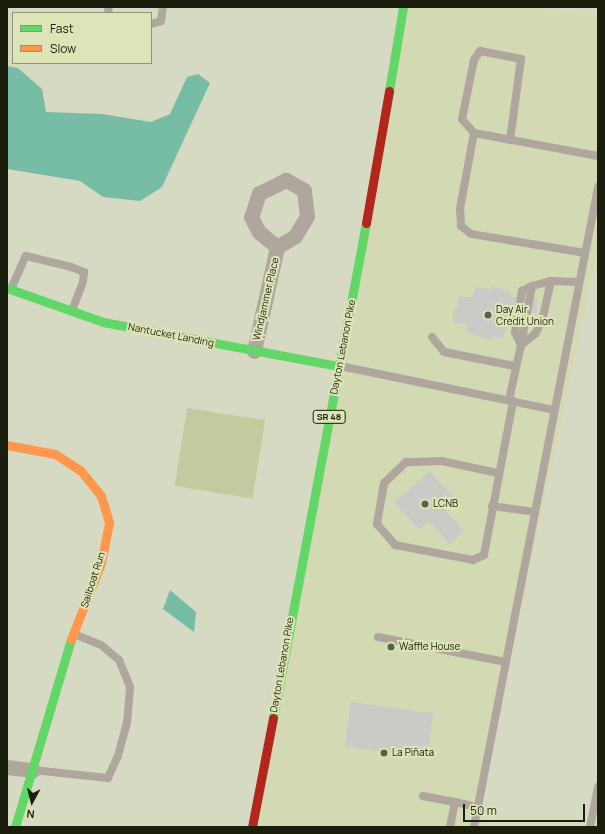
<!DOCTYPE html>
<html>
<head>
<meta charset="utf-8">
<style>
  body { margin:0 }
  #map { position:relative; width:605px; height:834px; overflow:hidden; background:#d7dac2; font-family:Manrope,sans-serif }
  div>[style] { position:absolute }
  .built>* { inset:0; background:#d3d9b2 }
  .green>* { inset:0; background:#c3ca9f; transform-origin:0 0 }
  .water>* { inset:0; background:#77bca5 }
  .building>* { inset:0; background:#cacac7; transform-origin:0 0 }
  .lane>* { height:8px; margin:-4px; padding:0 4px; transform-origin:4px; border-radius:4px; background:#afa79e }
  .street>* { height:15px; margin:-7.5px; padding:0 7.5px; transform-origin:7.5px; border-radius:7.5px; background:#afa79e }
  .fast>* { height:9px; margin:-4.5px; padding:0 4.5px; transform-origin:4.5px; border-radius:4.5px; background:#63d668 }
  .slow>* { height:9px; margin:-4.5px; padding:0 4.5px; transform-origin:4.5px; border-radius:4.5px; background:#ff974d }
  .jam>* { height:9px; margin:-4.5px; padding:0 4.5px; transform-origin:4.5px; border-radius:4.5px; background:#b3261e }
  .dots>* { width:11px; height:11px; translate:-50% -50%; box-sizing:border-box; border:2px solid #dde5b8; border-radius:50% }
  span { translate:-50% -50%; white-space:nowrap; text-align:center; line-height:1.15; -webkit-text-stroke:4px #dde5b8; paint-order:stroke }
  .shield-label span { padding:1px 3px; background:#dde5b8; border:1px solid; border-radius:3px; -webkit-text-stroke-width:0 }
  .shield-label { font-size:9px; color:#1c1e0d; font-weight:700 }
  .street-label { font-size:10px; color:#1c1e0d }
  .poi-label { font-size:10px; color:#1c1e0d }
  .left { translate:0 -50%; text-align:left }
  .frame { position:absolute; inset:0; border:8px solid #1c1e0d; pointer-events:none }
  .legend { position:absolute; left:12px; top:12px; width:140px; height:52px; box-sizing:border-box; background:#dde5b8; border:1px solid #909574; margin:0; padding:5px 7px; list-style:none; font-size:12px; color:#1c1e0d }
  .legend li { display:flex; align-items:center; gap:8px; height:20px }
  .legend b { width:20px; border:1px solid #909574 }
  .north { position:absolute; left:12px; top:782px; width:40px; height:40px; -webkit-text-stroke:3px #dde5b8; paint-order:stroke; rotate:187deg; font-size:11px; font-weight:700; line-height:16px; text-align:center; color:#1c1e0d }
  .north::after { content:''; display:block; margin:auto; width:14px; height:18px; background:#1c1e0d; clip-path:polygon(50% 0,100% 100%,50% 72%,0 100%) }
  .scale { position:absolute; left:463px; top:804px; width:122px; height:18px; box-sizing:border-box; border:2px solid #1c1e0d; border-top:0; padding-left:5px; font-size:12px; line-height:14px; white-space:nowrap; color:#1c1e0d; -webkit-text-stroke:3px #dde5b8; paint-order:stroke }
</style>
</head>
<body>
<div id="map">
  <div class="built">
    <div style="clip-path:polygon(403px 7px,529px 7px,598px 16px,598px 246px,475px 827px,252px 827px)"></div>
  </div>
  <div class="green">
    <div style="left:187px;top:408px;width:79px;height:79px;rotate:9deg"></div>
  </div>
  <div class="water">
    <div style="clip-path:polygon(7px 66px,18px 68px,42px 89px,46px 112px,102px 114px,151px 122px,170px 114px,187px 77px,198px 74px,210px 83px,162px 187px,140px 201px,103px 197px,80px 181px,7px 169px)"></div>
    <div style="clip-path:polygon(170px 590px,196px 612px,194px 632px,163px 609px)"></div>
  </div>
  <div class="building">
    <div style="clip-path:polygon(491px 285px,511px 293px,511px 297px,537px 297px,537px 313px,512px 313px,503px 338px,494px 337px,493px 340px,466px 332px,468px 324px,453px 323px,453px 309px,457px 309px,459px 297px,473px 297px,475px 286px,491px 290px)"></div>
    <div style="clip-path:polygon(430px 471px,455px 499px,444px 508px,464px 531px,449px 544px,429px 521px,419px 530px,394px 502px)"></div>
    <div style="left:351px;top:702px;width:83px;height:45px;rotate:8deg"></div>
  </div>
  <div class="lane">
    <div style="left:108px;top:7px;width:6px;rotate:81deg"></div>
    <div style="left:151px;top:24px;width:10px;rotate:-17deg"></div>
    <div style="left:161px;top:21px;width:14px;rotate:-82deg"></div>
    <div style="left:474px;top:133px;width:18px;rotate:-131deg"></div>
    <div style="left:462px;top:119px;width:60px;rotate:-78.5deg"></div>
    <div style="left:474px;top:60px;width:11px;rotate:-56deg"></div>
    <div style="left:480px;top:51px;width:42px;rotate:11deg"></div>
    <div style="left:521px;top:59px;width:82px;rotate:97.7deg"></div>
    <div style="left:585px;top:253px;width:116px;rotate:-170.5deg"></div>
    <div style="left:471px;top:234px;width:13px;rotate:-141deg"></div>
    <div style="left:461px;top:226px;width:17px;rotate:-93deg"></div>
    <div style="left:460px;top:209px;width:77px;rotate:-79.6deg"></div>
    <div style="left:474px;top:133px;width:126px;rotate:10.5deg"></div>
    <div style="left:11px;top:289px;width:36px;rotate:-66deg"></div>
    <div style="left:26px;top:256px;width:46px;rotate:13.7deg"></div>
    <div style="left:71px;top:267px;width:14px;rotate:21deg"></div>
    <div style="left:84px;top:272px;width:10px;rotate:96deg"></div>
    <div style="left:83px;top:282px;width:30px;rotate:111deg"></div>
    <div style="left:432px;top:337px;width:19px;rotate:51deg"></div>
    <div style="left:444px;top:352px;width:72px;rotate:11.2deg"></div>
    <div style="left:521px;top:345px;width:60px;rotate:-79.4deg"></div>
    <div style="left:532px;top:286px;width:20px;rotate:-15deg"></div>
    <div style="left:521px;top:345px;width:14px;rotate:-115deg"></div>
    <div style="left:515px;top:332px;width:42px;rotate:-80.3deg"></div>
    <div style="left:522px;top:291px;width:11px;rotate:-27deg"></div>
    <div style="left:340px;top:366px;width:218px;rotate:11.6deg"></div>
    <div style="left:509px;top:400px;width:56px;rotate:-77.7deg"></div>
    <div style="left:521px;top:345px;width:18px;rotate:-38deg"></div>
    <div style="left:535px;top:334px;width:15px;rotate:-62deg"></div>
    <div style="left:542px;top:321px;width:41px;rotate:-77.3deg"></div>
    <div style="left:551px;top:281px;width:28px;rotate:2deg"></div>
    <div style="left:498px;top:473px;width:57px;rotate:-167.9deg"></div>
    <div style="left:442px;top:461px;width:36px;rotate:178deg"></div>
    <div style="left:406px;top:462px;width:30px;rotate:136deg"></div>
    <div style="left:384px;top:483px;width:42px;rotate:99.7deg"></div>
    <div style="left:377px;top:524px;width:28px;rotate:49deg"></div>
    <div style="left:395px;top:545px;width:79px;rotate:10.9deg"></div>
    <div style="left:473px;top:560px;width:12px;rotate:-24deg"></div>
    <div style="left:484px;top:555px;width:157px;rotate:-79.3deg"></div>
    <div style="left:492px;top:506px;width:43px;rotate:7.9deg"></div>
    <div style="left:378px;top:637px;width:130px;rotate:11.1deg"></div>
    <div style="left:33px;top:770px;width:75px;rotate:6.1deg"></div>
    <div style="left:108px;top:778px;width:24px;rotate:-66deg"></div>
    <div style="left:118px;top:756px;width:34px;rotate:-75deg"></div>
    <div style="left:127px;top:723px;width:36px;rotate:-85deg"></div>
    <div style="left:130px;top:687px;width:29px;rotate:-112deg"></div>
    <div style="left:119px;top:660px;width:23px;rotate:-140deg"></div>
    <div style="left:101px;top:645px;width:29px;rotate:-158deg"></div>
    <div style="left:423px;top:796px;width:33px;rotate:11deg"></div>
    <div style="left:450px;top:827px;width:25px;rotate:-79deg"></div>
    <div style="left:455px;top:802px;width:23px;rotate:13deg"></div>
    <div style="left:474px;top:827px;width:652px;rotate:-79.03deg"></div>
    <div style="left:590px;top:827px;width:41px;rotate:-78.7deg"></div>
  </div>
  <div class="street">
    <div style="left:254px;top:351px;width:107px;rotate:-77.5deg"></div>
    <div style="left:277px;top:247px;width:21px;rotate:-31deg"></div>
    <div style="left:295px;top:236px;width:23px;rotate:-59deg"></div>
    <div style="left:307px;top:216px;width:26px;rotate:-97deg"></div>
    <div style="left:304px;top:190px;width:21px;rotate:-151deg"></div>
    <div style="left:286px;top:180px;width:30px;rotate:154deg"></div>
    <div style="left:259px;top:193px;width:25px;rotate:108deg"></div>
    <div style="left:251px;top:217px;width:17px;rotate:62deg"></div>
    <div style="left:259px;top:232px;width:23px;rotate:40deg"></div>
    <div style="left:7px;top:767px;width:26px;rotate:7deg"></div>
  </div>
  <div class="fast">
    <div style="left:389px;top:91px;width:85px;rotate:-80.5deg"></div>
    <div style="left:7px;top:288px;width:102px;rotate:19.5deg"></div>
    <div style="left:103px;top:322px;width:240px;rotate:10.6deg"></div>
    <div style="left:273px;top:718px;width:504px;rotate:-79.36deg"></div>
    <div style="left:15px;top:827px;width:196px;rotate:-73.4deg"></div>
  </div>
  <div class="slow">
    <div style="left:7px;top:445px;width:49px;rotate:10.6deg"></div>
    <div style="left:55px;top:454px;width:31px;rotate:33deg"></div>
    <div style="left:81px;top:471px;width:32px;rotate:51deg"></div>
    <div style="left:101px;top:496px;width:28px;rotate:73deg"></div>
    <div style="left:109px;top:523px;width:41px;rotate:101.3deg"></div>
    <div style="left:101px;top:563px;width:82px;rotate:111.5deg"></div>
  </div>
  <div class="jam">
    <div style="left:366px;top:223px;width:134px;rotate:-80.1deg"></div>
    <div style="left:252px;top:827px;width:111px;rotate:-79.1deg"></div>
  </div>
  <div class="dots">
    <div style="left:488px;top:315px;background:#5d604c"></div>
    <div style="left:425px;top:504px;background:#5d604c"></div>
    <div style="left:391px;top:647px;background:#5d604c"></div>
    <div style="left:384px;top:753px;background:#5d604c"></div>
  </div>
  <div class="shield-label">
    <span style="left:329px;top:417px">SR 48</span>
  </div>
  <div class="street-label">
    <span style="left:266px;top:299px;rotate:-77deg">Windjammer Place</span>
    <span style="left:171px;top:335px;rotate:11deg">Nantucket Landing</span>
    <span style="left:343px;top:347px;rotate:-79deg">Dayton Lebanon Pike</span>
    <span style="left:93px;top:580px;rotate:-72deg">Sailboat Run</span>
    <span style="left:282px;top:665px;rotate:-80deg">Dayton Lebanon Pike</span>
  </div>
  <div class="poi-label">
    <span class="left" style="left:496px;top:315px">Day Air<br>Credit Union</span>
    <span class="left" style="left:433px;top:504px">LCNB</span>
    <span class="left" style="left:399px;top:647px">Waffle House</span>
    <span class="left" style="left:392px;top:753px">La Piñata</span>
  </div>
  <div class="frame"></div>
  <ul class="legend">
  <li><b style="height:5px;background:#63d668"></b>Fast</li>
  <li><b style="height:5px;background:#ff974d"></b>Slow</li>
  </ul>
  <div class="north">N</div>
  <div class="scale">50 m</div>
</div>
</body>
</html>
